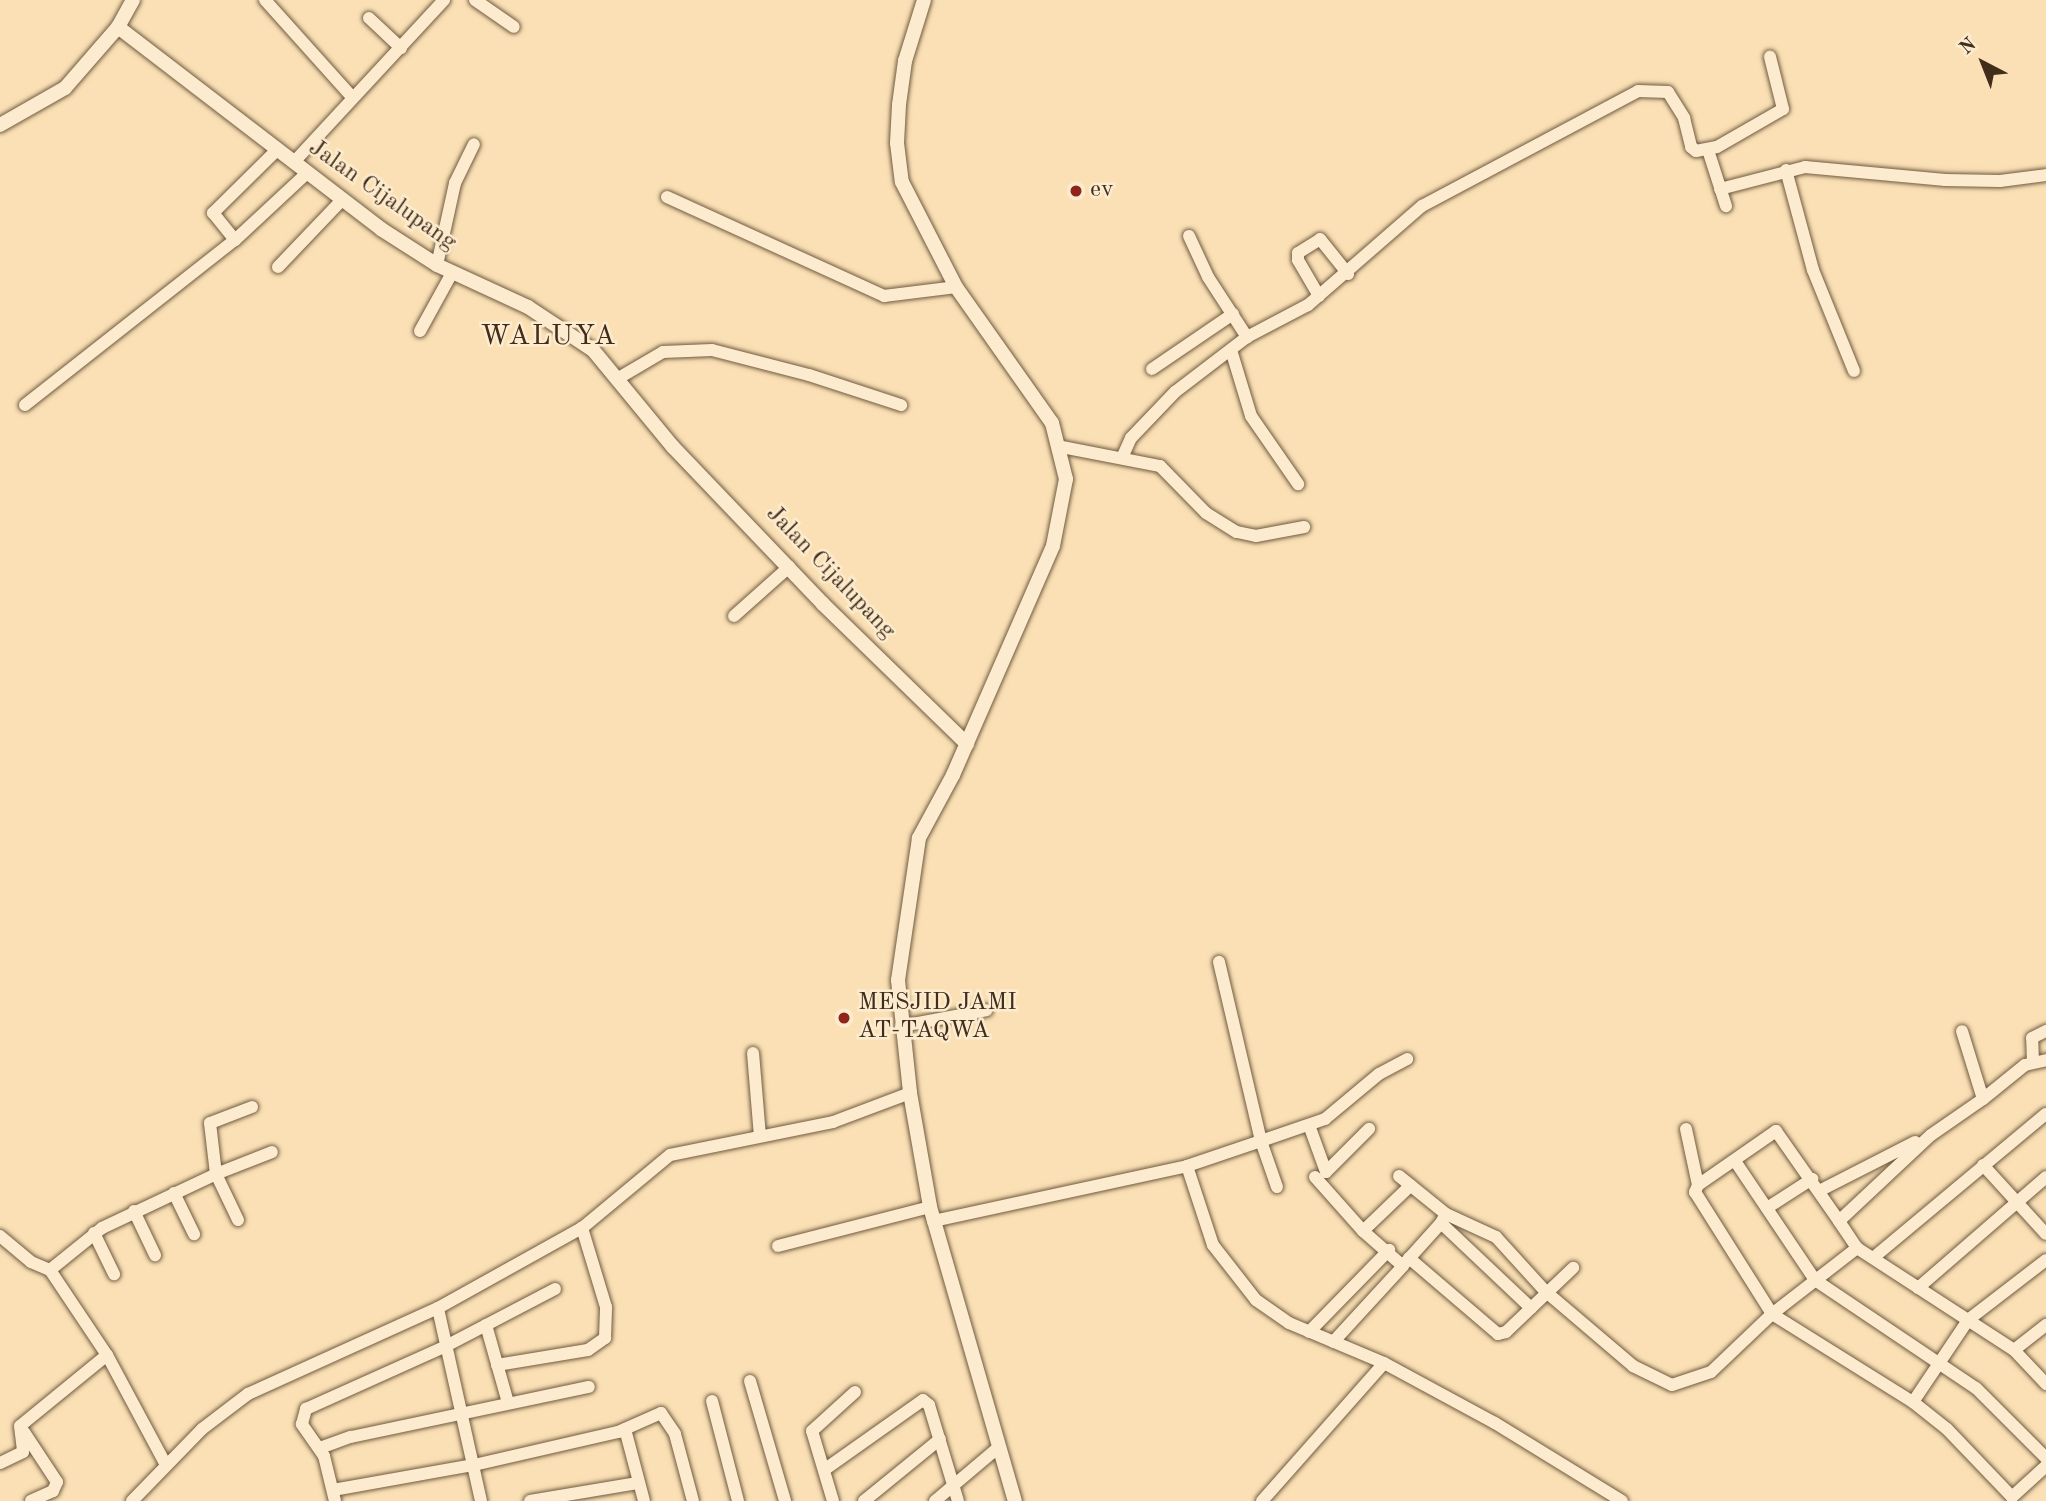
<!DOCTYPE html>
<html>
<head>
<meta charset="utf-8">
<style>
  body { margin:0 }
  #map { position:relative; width:2046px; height:1501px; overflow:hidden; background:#fae0b4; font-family:"Old Standard TT",serif }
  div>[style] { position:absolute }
  .roads { filter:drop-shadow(0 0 2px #705a41) drop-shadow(0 0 2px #705a41) }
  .minor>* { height:12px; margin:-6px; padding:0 6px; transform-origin:6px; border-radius:6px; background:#fcebce }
  .tertiary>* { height:14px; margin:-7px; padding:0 7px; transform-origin:7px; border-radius:7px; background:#fcebce }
  .dots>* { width:19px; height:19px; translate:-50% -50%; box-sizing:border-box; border:4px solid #fcebce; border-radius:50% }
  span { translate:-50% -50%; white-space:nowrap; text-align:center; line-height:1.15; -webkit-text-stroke:5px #fcebce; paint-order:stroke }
  .poi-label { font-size:24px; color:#422d1b }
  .left { translate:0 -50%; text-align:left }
  .street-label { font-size:24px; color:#422d1b }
  .quarter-label { font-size:28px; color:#422d1b; letter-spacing:2px }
  .north { position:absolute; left:1948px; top:28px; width:70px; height:70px; -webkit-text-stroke:5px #fcebce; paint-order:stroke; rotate:318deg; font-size:19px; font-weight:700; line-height:28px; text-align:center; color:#422d1b }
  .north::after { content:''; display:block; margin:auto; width:24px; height:32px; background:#422d1b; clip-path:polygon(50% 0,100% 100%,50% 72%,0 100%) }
</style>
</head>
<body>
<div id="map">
  <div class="roads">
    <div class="minor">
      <div style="left:265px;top:0;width:130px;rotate:48.1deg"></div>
      <div style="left:475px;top:0;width:47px;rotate:34.7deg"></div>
      <div style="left:369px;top:18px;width:44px;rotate:43.2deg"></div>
      <div style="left:1708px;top:150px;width:59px;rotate:72.2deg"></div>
      <div style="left:294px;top:162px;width:221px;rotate:-47.2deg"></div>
      <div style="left:1786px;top:170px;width:104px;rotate:74.9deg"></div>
      <div style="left:1813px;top:270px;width:109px;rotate:67.9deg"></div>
      <div style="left:1720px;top:189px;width:88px;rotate:-14.5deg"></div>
      <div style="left:1805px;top:167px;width:141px;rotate:5.3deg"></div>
      <div style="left:1945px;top:180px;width:55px;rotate:1deg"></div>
      <div style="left:2000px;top:181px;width:46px;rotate:-7.4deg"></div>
      <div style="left:667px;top:197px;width:239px;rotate:24.5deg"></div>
      <div style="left:884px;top:296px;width:73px;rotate:-7.1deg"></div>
      <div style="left:1189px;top:236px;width:45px;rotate:65.1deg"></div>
      <div style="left:1208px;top:277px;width:72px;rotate:57deg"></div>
      <div style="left:235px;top:240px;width:97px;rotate:-42.9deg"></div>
      <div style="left:437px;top:265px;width:84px;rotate:-77.6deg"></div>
      <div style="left:455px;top:183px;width:43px;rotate:-64deg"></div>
      <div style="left:278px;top:267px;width:91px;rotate:-46.3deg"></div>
      <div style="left:1319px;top:296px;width:42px;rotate:-120.3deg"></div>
      <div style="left:1298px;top:260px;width:7px;rotate:-90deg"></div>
      <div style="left:1298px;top:253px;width:26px;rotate:-32deg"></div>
      <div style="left:1320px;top:239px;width:45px;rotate:51.3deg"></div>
      <div style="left:420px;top:331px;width:66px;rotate:-61.1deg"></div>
      <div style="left:1231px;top:350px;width:69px;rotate:73.1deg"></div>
      <div style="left:1251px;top:416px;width:83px;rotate:55.3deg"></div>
      <div style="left:1152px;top:369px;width:98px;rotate:-34.2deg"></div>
      <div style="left:617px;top:379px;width:53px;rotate:-30.4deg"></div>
      <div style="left:663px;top:352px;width:49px;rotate:-2.3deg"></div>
      <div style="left:712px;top:350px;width:100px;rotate:14.5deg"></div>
      <div style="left:809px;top:375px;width:97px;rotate:18.1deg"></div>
      <div style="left:25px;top:405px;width:267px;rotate:-38.2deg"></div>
      <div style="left:235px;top:240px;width:35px;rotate:-129deg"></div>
      <div style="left:213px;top:213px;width:91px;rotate:-44.6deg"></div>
      <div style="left:1062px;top:447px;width:100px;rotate:11deg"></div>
      <div style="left:1160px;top:466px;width:66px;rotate:45.6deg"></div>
      <div style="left:1206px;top:513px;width:36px;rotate:32deg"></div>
      <div style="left:1237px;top:532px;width:19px;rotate:12deg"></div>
      <div style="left:1256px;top:536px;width:49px;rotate:-10.6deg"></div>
      <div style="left:1122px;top:458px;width:22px;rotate:-66deg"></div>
      <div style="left:1131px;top:438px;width:64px;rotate:-46.3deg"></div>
      <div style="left:1175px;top:392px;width:91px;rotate:-37.4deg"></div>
      <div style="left:1247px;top:337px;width:69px;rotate:-27.7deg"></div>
      <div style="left:1308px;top:305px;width:151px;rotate:-41deg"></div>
      <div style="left:1422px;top:206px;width:245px;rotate:-28deg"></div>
      <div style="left:1638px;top:91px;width:30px;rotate:2deg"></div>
      <div style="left:1668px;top:92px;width:31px;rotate:58deg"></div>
      <div style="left:1684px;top:118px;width:30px;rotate:76deg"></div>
      <div style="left:1691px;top:147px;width:6px;rotate:39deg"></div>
      <div style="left:1696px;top:151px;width:21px;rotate:-11deg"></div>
      <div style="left:1717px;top:147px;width:76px;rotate:-29.9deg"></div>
      <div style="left:1783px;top:109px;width:54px;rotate:-104deg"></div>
      <div style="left:734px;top:616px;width:74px;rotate:-41.7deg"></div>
      <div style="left:901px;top:1026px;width:87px;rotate:-10.5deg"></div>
      <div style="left:753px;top:1053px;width:83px;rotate:85.2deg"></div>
      <div style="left:2033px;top:1062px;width:24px;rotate:-92deg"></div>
      <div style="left:2032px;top:1038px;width:16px;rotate:-27deg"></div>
      <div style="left:1983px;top:1099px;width:54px;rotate:-39deg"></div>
      <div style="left:2025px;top:1065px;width:22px;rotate:-13deg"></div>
      <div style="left:252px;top:1107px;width:45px;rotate:159.1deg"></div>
      <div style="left:210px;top:1123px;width:51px;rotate:83.3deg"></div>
      <div style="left:216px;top:1174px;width:60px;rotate:-21.4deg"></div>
      <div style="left:1309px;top:1125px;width:50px;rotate:70.1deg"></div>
      <div style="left:1326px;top:1172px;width:61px;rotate:-45deg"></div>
      <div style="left:1686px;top:1129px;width:57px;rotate:77.9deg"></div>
      <div style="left:1735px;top:1161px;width:143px;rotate:56.1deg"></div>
      <div style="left:1815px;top:1280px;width:194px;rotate:33.9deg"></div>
      <div style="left:1976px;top:1388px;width:99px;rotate:45deg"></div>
      <div style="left:1983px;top:1165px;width:93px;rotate:47.6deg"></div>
      <div style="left:1187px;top:1166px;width:83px;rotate:71.8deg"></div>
      <div style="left:1213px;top:1245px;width:70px;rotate:52deg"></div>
      <div style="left:1256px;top:1300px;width:40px;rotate:34.9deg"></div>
      <div style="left:1289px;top:1323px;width:103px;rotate:22.8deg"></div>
      <div style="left:1384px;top:1363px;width:126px;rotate:28.4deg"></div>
      <div style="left:1495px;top:1423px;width:149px;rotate:31.6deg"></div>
      <div style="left:1399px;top:1176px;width:60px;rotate:39deg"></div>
      <div style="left:1315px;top:1177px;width:72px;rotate:48.4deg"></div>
      <div style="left:1363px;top:1231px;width:53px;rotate:41.2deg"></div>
      <div style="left:1403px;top:1266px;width:103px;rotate:132.6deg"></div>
      <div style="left:1277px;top:1187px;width:49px;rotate:-109.2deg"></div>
      <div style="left:1261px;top:1141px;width:68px;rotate:-19deg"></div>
      <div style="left:1325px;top:1119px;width:70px;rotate:-39.8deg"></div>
      <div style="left:1379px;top:1074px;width:32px;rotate:-28deg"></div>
      <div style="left:1819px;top:1191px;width:108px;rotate:-27deg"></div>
      <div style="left:174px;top:1193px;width:46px;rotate:64deg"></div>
      <div style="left:1767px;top:1208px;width:54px;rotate:-32.8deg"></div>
      <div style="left:134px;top:1211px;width:49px;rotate:64.5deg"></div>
      <div style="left:933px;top:1221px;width:260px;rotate:-12.2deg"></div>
      <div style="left:1187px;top:1166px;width:78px;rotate:-18.7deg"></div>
      <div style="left:1261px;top:1141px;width:184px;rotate:-103.2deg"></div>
      <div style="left:1839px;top:1221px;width:110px;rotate:-125deg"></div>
      <div style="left:1776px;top:1131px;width:95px;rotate:145.3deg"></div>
      <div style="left:1698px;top:1185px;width:8px;rotate:113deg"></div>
      <div style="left:1695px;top:1192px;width:144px;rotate:57.7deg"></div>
      <div style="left:1772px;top:1314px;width:166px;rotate:32deg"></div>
      <div style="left:1913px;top:1402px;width:99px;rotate:-56.1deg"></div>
      <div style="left:1968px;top:1320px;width:98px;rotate:-37.6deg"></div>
      <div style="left:1441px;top:1223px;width:10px;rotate:-61deg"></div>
      <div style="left:1446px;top:1214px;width:55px;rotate:24.7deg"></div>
      <div style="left:1496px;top:1237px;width:73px;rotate:47.8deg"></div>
      <div style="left:1545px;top:1291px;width:116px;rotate:40.4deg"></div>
      <div style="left:1633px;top:1366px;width:43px;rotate:26deg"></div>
      <div style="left:1672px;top:1385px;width:41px;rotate:-18.4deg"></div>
      <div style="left:1711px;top:1372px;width:84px;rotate:-43.6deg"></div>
      <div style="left:1772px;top:1314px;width:108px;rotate:-37.8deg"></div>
      <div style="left:1857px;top:1248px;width:187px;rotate:33deg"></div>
      <div style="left:2014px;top:1350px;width:47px;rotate:46.7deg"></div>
      <div style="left:1363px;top:1231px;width:66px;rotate:-43.8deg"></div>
      <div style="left:94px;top:1233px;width:46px;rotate:64deg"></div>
      <div style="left:0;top:1236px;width:40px;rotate:40deg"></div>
      <div style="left:31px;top:1262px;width:21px;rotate:23deg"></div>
      <div style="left:50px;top:1270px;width:102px;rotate:56.2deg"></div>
      <div style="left:107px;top:1355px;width:112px;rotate:140.8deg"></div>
      <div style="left:20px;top:1426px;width:26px;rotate:83deg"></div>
      <div style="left:23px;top:1452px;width:25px;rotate:154deg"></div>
      <div style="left:778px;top:1246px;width:157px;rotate:-14.4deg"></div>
      <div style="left:1857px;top:1248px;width:32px;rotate:-124deg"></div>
      <div style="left:1839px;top:1221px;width:126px;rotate:-43.1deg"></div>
      <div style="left:1931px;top:1135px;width:63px;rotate:-34.7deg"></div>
      <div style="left:1983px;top:1099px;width:71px;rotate:-107.2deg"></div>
      <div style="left:1409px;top:1258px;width:117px;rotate:40.5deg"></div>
      <div style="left:1498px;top:1334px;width:8px;rotate:-14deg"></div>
      <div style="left:1506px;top:1332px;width:93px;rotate:-43.7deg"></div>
      <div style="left:1873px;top:1258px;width:225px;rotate:-39.8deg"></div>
      <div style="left:1405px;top:1263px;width:54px;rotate:-48deg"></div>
      <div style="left:1441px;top:1223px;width:124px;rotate:43.4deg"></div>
      <div style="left:50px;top:1270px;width:67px;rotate:-38.9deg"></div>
      <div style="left:102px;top:1228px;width:126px;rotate:-25.3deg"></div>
      <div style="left:216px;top:1174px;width:51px;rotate:64.4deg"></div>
      <div style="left:1918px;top:1288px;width:169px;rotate:-40.9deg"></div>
      <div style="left:486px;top:1325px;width:81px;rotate:74.2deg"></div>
      <div style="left:1309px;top:1332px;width:115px;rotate:-45.7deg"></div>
      <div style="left:2014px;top:1350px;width:41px;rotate:-38deg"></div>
      <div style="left:107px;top:1355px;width:125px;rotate:61.8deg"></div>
      <div style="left:497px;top:1365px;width:92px;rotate:-9.4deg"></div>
      <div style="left:588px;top:1350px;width:21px;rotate:-35deg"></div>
      <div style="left:605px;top:1338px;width:31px;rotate:-88deg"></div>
      <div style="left:606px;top:1307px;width:83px;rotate:-106.9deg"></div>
      <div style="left:750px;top:1381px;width:125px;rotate:73.7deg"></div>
      <div style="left:712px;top:1401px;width:103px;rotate:75.4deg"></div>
      <div style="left:1913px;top:1402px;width:43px;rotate:38.5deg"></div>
      <div style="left:1947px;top:1429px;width:94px;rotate:46.3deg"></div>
      <div style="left:2012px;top:1497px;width:46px;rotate:-42.4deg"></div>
      <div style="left:625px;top:1429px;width:74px;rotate:75.2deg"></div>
      <div style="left:24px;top:1432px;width:60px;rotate:56.6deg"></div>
      <div style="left:57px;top:1482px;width:10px;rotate:114deg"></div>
      <div style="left:53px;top:1491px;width:24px;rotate:156deg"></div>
      <div style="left:320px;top:1448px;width:33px;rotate:-20deg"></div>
      <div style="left:351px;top:1437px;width:243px;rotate:-11.9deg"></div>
      <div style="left:824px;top:1470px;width:121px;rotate:-35.3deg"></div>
      <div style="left:923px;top:1400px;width:8px;rotate:40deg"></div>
      <div style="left:929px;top:1405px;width:100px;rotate:73.2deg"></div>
      <div style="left:333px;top:1490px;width:143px;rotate:-10.1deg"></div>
      <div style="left:474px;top:1465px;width:148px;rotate:-12.9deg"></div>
      <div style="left:618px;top:1432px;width:47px;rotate:-23.8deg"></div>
      <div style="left:661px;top:1413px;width:25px;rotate:56deg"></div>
      <div style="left:675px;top:1434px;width:69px;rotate:75deg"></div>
      <div style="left:132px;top:1501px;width:100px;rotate:-45.8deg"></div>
      <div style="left:202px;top:1429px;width:58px;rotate:-37.3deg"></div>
      <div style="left:248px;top:1394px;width:209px;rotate:-24.4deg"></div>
      <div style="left:335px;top:1501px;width:46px;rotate:-103.7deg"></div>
      <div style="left:324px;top:1456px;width:39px;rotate:-125deg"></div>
      <div style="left:302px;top:1424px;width:16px;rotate:-75deg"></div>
      <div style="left:306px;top:1409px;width:154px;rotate:-24.2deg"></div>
      <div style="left:446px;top:1346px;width:123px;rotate:-27.6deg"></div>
      <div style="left:481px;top:1501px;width:198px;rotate:-102.6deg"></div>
      <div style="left:438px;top:1308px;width:165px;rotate:-29.1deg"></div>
      <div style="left:582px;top:1228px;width:114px;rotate:-39.7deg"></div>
      <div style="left:670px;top:1155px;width:166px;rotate:-11.4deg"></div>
      <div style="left:833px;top:1122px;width:82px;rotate:-20.6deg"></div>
      <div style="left:530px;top:1501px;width:109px;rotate:-9.5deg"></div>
      <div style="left:833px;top:1501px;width:73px;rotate:-106.7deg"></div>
      <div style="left:812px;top:1431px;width:58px;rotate:-42.2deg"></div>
      <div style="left:864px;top:1501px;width:98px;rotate:-39.2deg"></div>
      <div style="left:935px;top:1501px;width:84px;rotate:-40.2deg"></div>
      <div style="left:1262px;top:1501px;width:184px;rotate:-48.5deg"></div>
    </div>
    <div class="tertiary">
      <div style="left:924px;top:0;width:64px;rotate:107.3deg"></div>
      <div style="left:905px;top:61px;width:44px;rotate:97.8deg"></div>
      <div style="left:899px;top:105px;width:38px;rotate:93deg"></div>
      <div style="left:897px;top:143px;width:39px;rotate:83deg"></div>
      <div style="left:902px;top:182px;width:118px;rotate:62.8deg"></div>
      <div style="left:956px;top:287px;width:166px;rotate:54.8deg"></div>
      <div style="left:1052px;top:423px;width:58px;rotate:76deg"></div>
      <div style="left:1066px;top:479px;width:68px;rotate:101deg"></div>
      <div style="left:1053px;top:546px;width:250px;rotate:113.6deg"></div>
      <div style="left:953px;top:775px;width:72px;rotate:118.4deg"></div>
      <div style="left:919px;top:838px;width:144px;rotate:98.4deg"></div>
      <div style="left:898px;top:980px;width:114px;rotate:83.9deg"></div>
      <div style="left:910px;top:1093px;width:116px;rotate:80deg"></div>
      <div style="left:930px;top:1207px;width:306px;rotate:73.9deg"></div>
      <div style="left:118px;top:27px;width:31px;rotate:-61deg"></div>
      <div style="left:0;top:125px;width:75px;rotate:-29.6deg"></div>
      <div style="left:65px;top:88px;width:81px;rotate:-49deg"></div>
      <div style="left:118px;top:27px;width:332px;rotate:37.5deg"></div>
      <div style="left:381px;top:229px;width:67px;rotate:32.7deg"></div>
      <div style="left:437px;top:265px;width:100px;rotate:24.8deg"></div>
      <div style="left:528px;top:307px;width:78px;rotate:33.5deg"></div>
      <div style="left:593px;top:350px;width:126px;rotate:50.5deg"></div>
      <div style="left:673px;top:447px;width:217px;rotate:46.3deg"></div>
      <div style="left:823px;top:604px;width:201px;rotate:44.2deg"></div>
    </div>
  </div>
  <div class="dots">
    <div style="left:1076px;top:191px;background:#8f2418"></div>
    <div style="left:844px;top:1018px;background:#8f2418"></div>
  </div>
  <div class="poi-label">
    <span class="left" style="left:1090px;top:191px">ev</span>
    <span class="left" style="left:858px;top:1018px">MESJID JAMI<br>AT-TAQWA</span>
  </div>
  <div class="street-label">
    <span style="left:382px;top:196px;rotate:35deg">Jalan Cijalupang</span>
    <span style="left:830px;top:573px;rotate:46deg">Jalan Cijalupang</span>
  </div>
  <div class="quarter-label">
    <span style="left:549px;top:337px">WALUYA</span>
  </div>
  <div class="north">N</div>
</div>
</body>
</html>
